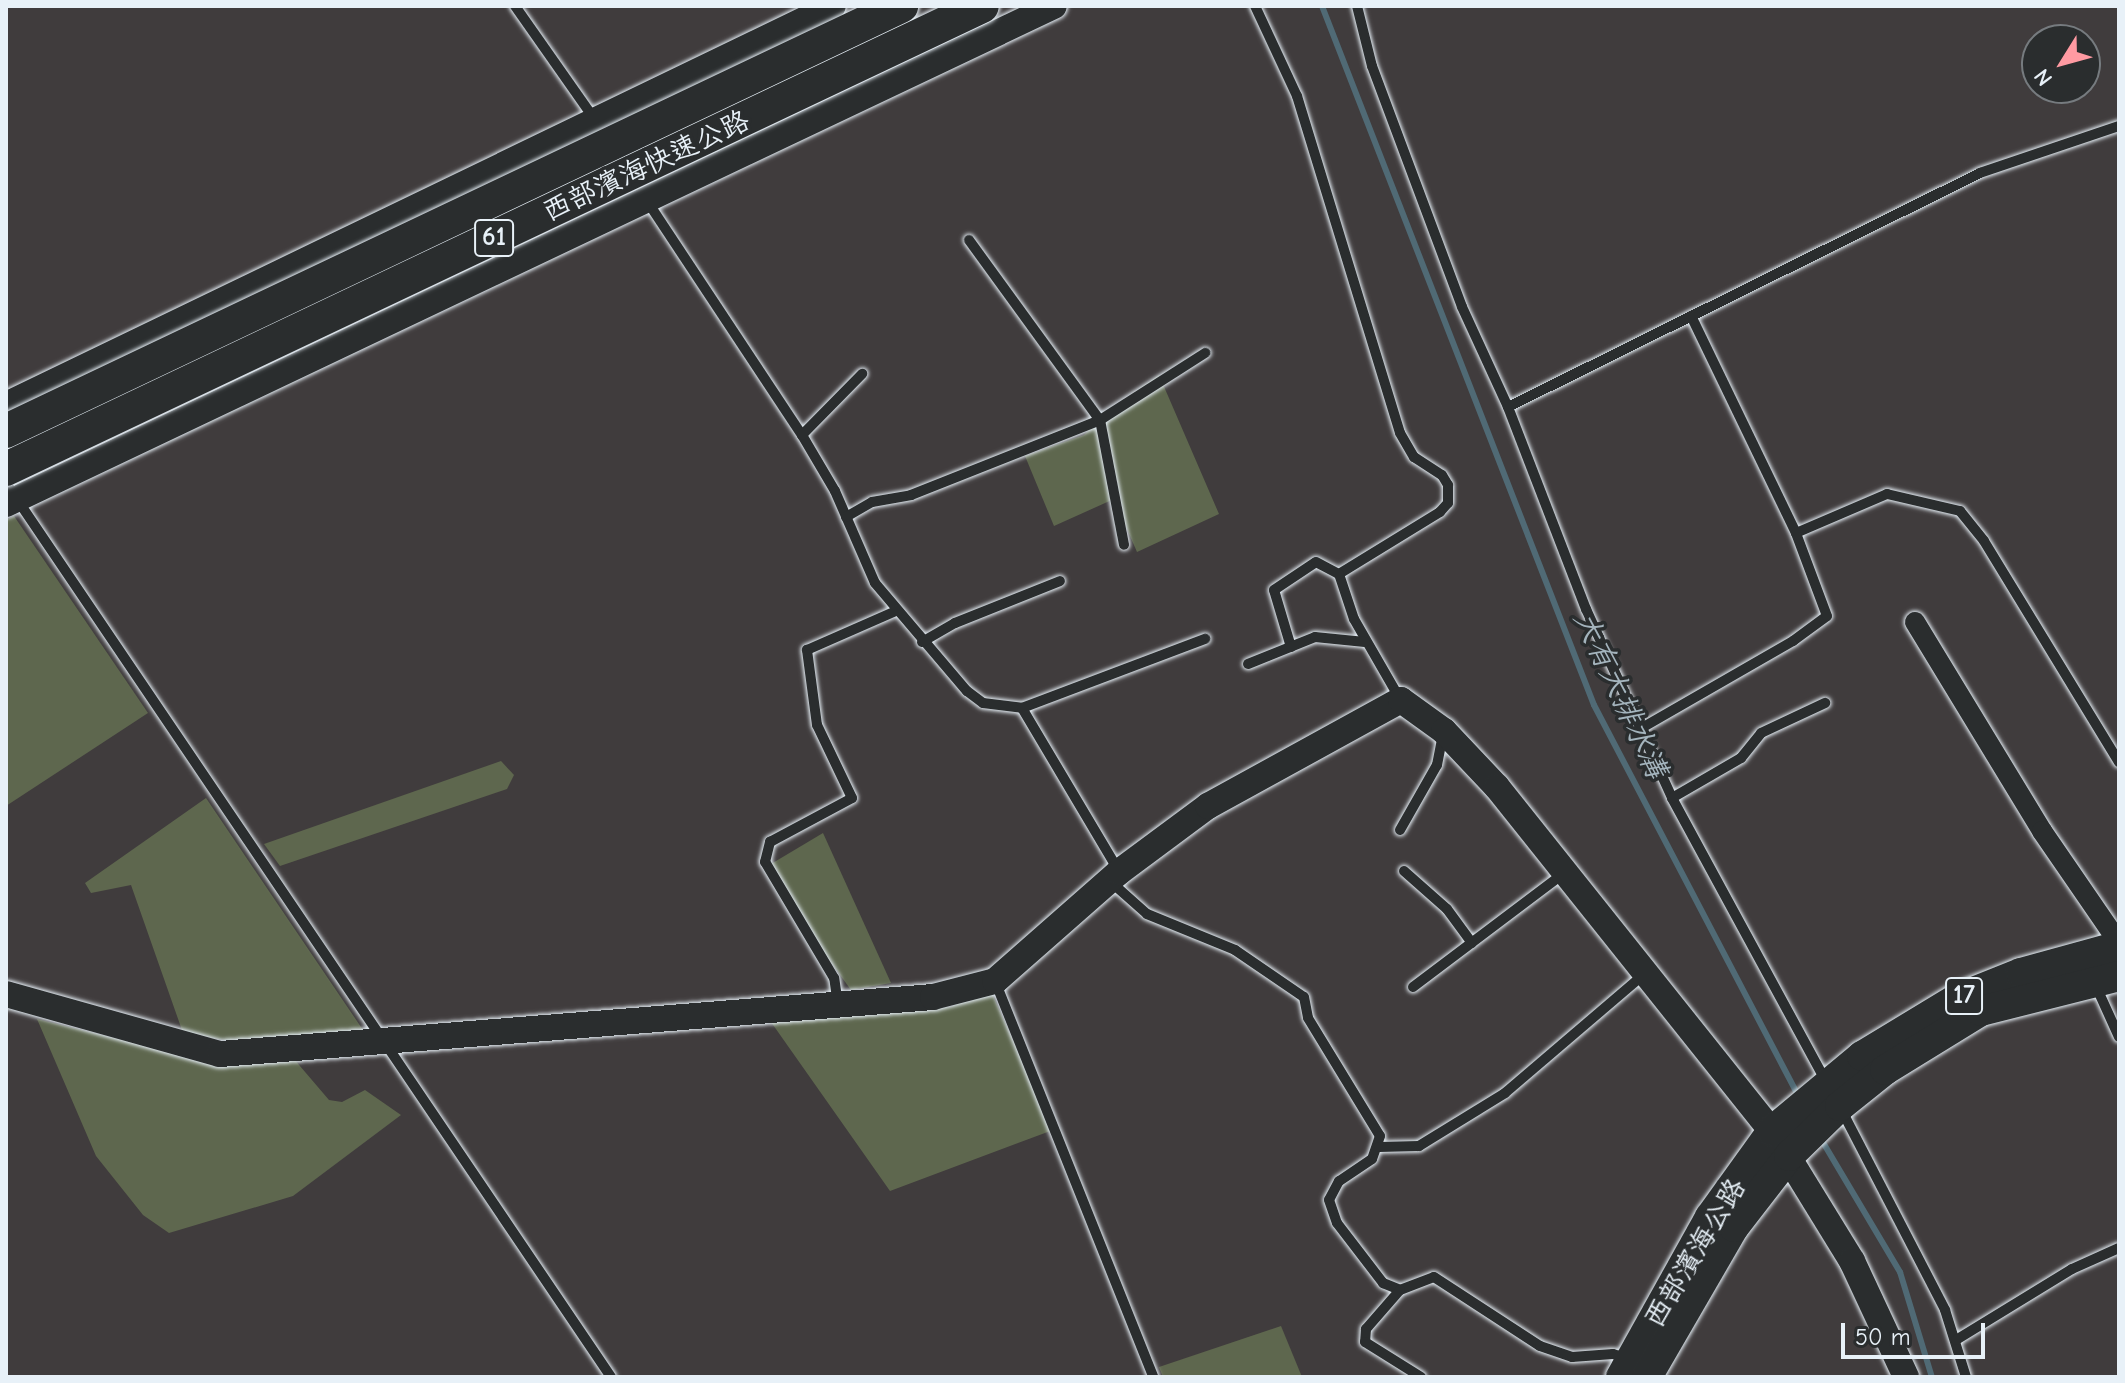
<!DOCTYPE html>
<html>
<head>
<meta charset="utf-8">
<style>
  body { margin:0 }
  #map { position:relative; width:2125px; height:1383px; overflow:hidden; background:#403c3d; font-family:"Comic Neue","LXGW WenKai TC",sans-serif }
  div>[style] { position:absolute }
  .green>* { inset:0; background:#5e674e }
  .stream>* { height:6px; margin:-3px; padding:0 3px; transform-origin:3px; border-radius:3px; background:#506a75 }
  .roads { filter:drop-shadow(0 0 2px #e8f1f8) drop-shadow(0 0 2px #e8f1f8) }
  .lane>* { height:10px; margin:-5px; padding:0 5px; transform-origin:5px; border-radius:5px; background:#2a2d2e }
  .street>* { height:20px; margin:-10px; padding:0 10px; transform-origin:10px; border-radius:10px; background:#2a2d2e }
  .secondary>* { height:26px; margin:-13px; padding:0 13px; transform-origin:13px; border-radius:13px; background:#2a2d2e }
  .primary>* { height:30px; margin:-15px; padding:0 15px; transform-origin:15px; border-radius:15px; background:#2a2d2e }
  .bridges { filter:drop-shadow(0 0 2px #e8f1f8) drop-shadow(0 0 2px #e8f1f8) }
  .highway-bridge>* { height:34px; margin:-17px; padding:0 17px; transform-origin:17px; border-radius:17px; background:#2a2d2e }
  span { translate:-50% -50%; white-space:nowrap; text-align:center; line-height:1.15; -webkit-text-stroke:7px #2a2d2e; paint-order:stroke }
  .shield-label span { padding:2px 6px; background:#2a2d2e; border:2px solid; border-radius:6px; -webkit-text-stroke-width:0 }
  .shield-label { font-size:26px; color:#e8f1f8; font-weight:700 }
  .street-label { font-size:28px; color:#e8f1f8 }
  .water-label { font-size:30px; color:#a4b4bd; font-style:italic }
  .frame { position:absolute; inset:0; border:8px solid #e8f1f8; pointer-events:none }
  .north { position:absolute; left:2021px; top:24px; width:80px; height:80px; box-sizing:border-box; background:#2a2d2e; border:2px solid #767b7f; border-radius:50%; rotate:233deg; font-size:22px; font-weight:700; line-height:32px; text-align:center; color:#e8f1f8 }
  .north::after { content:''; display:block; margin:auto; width:28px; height:36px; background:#ff9aa2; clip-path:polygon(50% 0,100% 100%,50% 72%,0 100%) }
  .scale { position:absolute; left:1841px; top:1323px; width:144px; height:36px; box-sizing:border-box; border:4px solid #e8f1f8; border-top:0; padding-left:10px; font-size:24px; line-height:28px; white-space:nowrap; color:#e8f1f8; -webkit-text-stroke:6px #2a2d2e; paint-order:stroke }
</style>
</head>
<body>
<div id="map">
  <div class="green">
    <div style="clip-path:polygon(1159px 375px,1219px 514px,1137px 552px,1114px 499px,1054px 526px,1025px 456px,1084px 435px,1107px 411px)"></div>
    <div style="clip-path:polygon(14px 516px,148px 713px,6px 806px,6px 520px)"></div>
    <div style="clip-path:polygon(501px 761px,514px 775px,507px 789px,280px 866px,264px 844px)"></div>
    <div style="clip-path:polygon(206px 798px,363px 1030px,243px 1043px,183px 1033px,131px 885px,91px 893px,85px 883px)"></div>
    <div style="clip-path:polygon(823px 833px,891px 983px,851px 990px,779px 891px,771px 864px)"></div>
    <div style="clip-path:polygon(990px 989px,1053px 1130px,890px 1191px,771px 1022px,950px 1007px)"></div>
    <div style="clip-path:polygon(37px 1019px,216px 1063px,294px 1059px,329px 1100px,342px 1102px,365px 1090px,401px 1115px,293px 1196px,169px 1233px,143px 1215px,96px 1156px)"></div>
    <div style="clip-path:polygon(1281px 1326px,1302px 1377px,1163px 1377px,1159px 1367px)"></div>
  </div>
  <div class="stream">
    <div style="left:1322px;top:6px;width:750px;rotate:68.74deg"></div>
    <div style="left:1594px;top:705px;width:442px;rotate:62.4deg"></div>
    <div style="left:1821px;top:1139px;width:155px;rotate:59.3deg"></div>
    <div style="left:1900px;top:1272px;width:110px;rotate:73.1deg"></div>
  </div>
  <div class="roads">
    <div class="lane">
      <div style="left:515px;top:6px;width:139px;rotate:54.9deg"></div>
      <div style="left:1255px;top:6px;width:99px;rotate:65deg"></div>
      <div style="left:1297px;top:96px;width:352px;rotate:73deg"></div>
      <div style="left:1400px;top:433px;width:28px;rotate:60deg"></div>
      <div style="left:1414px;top:457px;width:33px;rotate:33deg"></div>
      <div style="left:1442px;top:475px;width:12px;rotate:59deg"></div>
      <div style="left:1448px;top:485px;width:18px;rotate:90deg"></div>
      <div style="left:1448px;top:503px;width:12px;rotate:132deg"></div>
      <div style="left:1440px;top:512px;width:119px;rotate:148.5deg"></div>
      <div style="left:1339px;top:574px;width:47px;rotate:71.6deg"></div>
      <div style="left:1354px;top:619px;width:92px;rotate:60.1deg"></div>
      <div style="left:1357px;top:6px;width:62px;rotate:76deg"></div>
      <div style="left:1372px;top:66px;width:257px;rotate:69.5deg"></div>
      <div style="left:1462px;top:307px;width:110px;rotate:65.3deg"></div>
      <div style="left:1508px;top:407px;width:217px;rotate:68.9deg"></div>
      <div style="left:1586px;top:609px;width:208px;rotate:65.5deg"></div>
      <div style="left:1672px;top:798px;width:324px;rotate:61.5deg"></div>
      <div style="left:647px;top:201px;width:281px;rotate:56.5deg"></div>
      <div style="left:802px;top:435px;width:65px;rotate:59.5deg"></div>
      <div style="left:835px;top:491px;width:100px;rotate:66.5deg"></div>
      <div style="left:875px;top:583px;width:142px;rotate:49.6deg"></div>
      <div style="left:967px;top:691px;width:20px;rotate:37deg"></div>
      <div style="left:983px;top:703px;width:39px;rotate:7deg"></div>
      <div style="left:1022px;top:708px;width:188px;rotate:59.3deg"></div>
      <div style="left:969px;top:240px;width:223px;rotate:54deg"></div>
      <div style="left:1100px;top:420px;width:127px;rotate:79.1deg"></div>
      <div style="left:1508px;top:407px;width:527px;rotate:-26.37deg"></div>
      <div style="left:1980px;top:173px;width:147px;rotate:-18.7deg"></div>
      <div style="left:802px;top:435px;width:86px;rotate:-45.5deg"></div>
      <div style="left:6px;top:483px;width:1079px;rotate:55.91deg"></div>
      <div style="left:846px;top:517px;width:30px;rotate:-30deg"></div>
      <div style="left:872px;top:502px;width:40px;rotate:-10deg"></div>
      <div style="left:911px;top:495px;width:203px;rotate:-21.6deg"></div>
      <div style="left:1100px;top:420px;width:125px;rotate:-32.5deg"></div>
      <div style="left:1796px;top:533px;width:99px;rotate:-23.2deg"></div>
      <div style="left:1887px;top:494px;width:75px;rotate:13.1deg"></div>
      <div style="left:1960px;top:511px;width:38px;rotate:51deg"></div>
      <div style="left:1984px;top:541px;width:259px;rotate:58.6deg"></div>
      <div style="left:922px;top:642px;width:38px;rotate:-30deg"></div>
      <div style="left:955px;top:623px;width:113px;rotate:-21.8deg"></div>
      <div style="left:1291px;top:647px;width:59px;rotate:-106.6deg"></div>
      <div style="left:1274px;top:590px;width:50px;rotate:-33.7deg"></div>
      <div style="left:1316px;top:562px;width:26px;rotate:28deg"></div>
      <div style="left:1248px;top:664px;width:72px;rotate:-21.9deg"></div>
      <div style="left:1315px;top:637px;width:50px;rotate:5.7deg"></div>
      <div style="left:1022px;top:708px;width:196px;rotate:-20.7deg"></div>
      <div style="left:1640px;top:729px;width:177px;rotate:-29.9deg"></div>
      <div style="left:1793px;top:641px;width:42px;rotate:-36.3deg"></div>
      <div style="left:1827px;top:616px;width:89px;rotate:-110.5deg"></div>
      <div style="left:1796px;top:533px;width:241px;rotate:-115.8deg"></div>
      <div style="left:1672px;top:798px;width:80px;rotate:-30.1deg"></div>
      <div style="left:1741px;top:758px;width:32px;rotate:-51deg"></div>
      <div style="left:1761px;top:733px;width:71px;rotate:-25.1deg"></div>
      <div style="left:1400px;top:830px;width:75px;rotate:-60.4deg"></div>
      <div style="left:1437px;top:765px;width:32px;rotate:-79deg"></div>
      <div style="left:1404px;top:871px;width:57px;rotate:41.5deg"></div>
      <div style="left:1447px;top:909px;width:42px;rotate:53.7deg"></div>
      <div style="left:1111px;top:882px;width:48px;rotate:41.6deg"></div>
      <div style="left:1147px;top:914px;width:95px;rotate:22.2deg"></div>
      <div style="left:1235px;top:950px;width:83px;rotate:34.3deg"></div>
      <div style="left:1304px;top:997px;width:21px;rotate:79deg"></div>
      <div style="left:1308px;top:1018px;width:138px;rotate:58.6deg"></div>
      <div style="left:1380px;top:1136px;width:24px;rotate:109deg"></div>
      <div style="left:1372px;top:1159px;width:40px;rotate:146deg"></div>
      <div style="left:1339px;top:1181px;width:21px;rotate:118deg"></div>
      <div style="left:1329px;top:1200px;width:24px;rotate:71deg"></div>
      <div style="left:1337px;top:1223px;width:76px;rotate:52.5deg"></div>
      <div style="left:1383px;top:1283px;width:18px;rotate:22deg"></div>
      <div style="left:1400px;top:1290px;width:36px;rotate:-21deg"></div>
      <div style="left:1434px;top:1277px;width:126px;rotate:33.1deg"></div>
      <div style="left:1540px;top:1346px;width:34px;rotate:19deg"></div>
      <div style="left:1572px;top:1357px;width:41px;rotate:-4.2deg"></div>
      <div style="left:1613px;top:1354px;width:14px;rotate:17deg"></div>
      <div style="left:995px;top:981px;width:426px;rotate:68.2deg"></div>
      <div style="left:2095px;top:984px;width:58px;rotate:65.6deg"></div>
      <div style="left:1413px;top:987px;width:188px;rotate:-37deg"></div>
      <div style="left:838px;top:1005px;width:27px;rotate:-98deg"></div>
      <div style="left:834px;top:978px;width:135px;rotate:-120.7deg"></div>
      <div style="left:765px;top:862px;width:21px;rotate:-76deg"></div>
      <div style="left:770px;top:842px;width:93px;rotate:-28.2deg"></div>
      <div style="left:852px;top:798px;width:81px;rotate:-115.6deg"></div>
      <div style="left:817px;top:725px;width:76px;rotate:-97.6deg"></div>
      <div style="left:807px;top:650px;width:97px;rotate:-23.7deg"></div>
      <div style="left:1842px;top:1111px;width:224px;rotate:62.6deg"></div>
      <div style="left:1945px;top:1310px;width:70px;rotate:72.6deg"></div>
      <div style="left:1379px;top:1147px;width:40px;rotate:-1.4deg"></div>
      <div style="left:1419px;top:1146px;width:101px;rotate:-31.6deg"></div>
      <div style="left:1505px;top:1093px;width:182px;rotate:-40.5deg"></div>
      <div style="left:1400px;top:1290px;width:52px;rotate:131.1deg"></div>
      <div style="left:1366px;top:1329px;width:13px;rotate:94deg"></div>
      <div style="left:1365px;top:1342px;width:66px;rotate:32deg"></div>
      <div style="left:1956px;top:1340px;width:136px;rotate:-31.5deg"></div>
      <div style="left:2072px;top:1269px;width:51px;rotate:-24.1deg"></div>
    </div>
    <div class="street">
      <div style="left:1915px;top:622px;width:245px;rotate:58.7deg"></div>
      <div style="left:2042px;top:831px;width:136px;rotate:55.5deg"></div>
    </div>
    <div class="secondary">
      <div style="left:6px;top:405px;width:918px;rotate:-25.76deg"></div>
      <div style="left:6px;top:504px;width:1160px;rotate:-25.42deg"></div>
      <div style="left:6px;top:994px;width:222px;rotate:15.7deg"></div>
      <div style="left:220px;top:1054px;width:715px;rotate:-4.57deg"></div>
      <div style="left:933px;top:997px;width:64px;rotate:-14.5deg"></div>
      <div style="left:995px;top:981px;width:165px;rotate:-41.3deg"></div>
      <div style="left:1119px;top:872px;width:111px;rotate:-36.6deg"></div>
      <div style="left:1208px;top:806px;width:220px;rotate:-28.8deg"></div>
      <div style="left:1401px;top:700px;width:53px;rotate:35.8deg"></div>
      <div style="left:1444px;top:731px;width:77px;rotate:46.6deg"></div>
      <div style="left:1497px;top:787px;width:440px;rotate:51.4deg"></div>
      <div style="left:1772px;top:1131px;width:153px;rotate:58.4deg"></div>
      <div style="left:1852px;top:1261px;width:128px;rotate:65deg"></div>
    </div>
    <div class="primary">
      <div style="left:1621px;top:1377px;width:183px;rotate:-60.9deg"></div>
      <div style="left:1710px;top:1217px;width:106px;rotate:-54.2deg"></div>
      <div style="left:1772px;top:1131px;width:117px;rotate:-39.8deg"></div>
      <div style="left:1862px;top:1056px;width:110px;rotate:-31.2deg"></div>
      <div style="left:1956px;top:999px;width:70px;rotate:-21.8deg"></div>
      <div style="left:2021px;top:973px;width:102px;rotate:-15.4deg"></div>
      <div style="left:1647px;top:1377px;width:173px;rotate:-59.9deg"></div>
      <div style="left:1734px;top:1227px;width:90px;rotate:-52.2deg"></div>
      <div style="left:1789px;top:1156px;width:71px;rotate:-44.4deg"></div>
      <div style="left:1840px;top:1106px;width:58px;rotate:-38.7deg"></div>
      <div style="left:1885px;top:1070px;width:113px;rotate:-31.6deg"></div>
      <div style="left:1981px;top:1011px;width:142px;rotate:-14.2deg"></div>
    </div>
  </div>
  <div class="bridges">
    <div class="highway-bridge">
      <div style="left:6px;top:431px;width:991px;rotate:-25.4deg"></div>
      <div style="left:6px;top:469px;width:1080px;rotate:-25.38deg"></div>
    </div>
  </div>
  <div class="shield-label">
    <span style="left:494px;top:238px">61</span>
    <span style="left:1964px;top:996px">17</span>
  </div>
  <div class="street-label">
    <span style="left:646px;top:166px;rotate:-25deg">西部濱海快速公路</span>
    <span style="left:1695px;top:1253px;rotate:-59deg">西部濱海公路</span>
  </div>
  <div class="water-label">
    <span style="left:1620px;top:695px;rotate:65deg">大有大排水溝</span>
  </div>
  <div class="frame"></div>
  <div class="north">N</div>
  <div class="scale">50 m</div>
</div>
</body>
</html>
